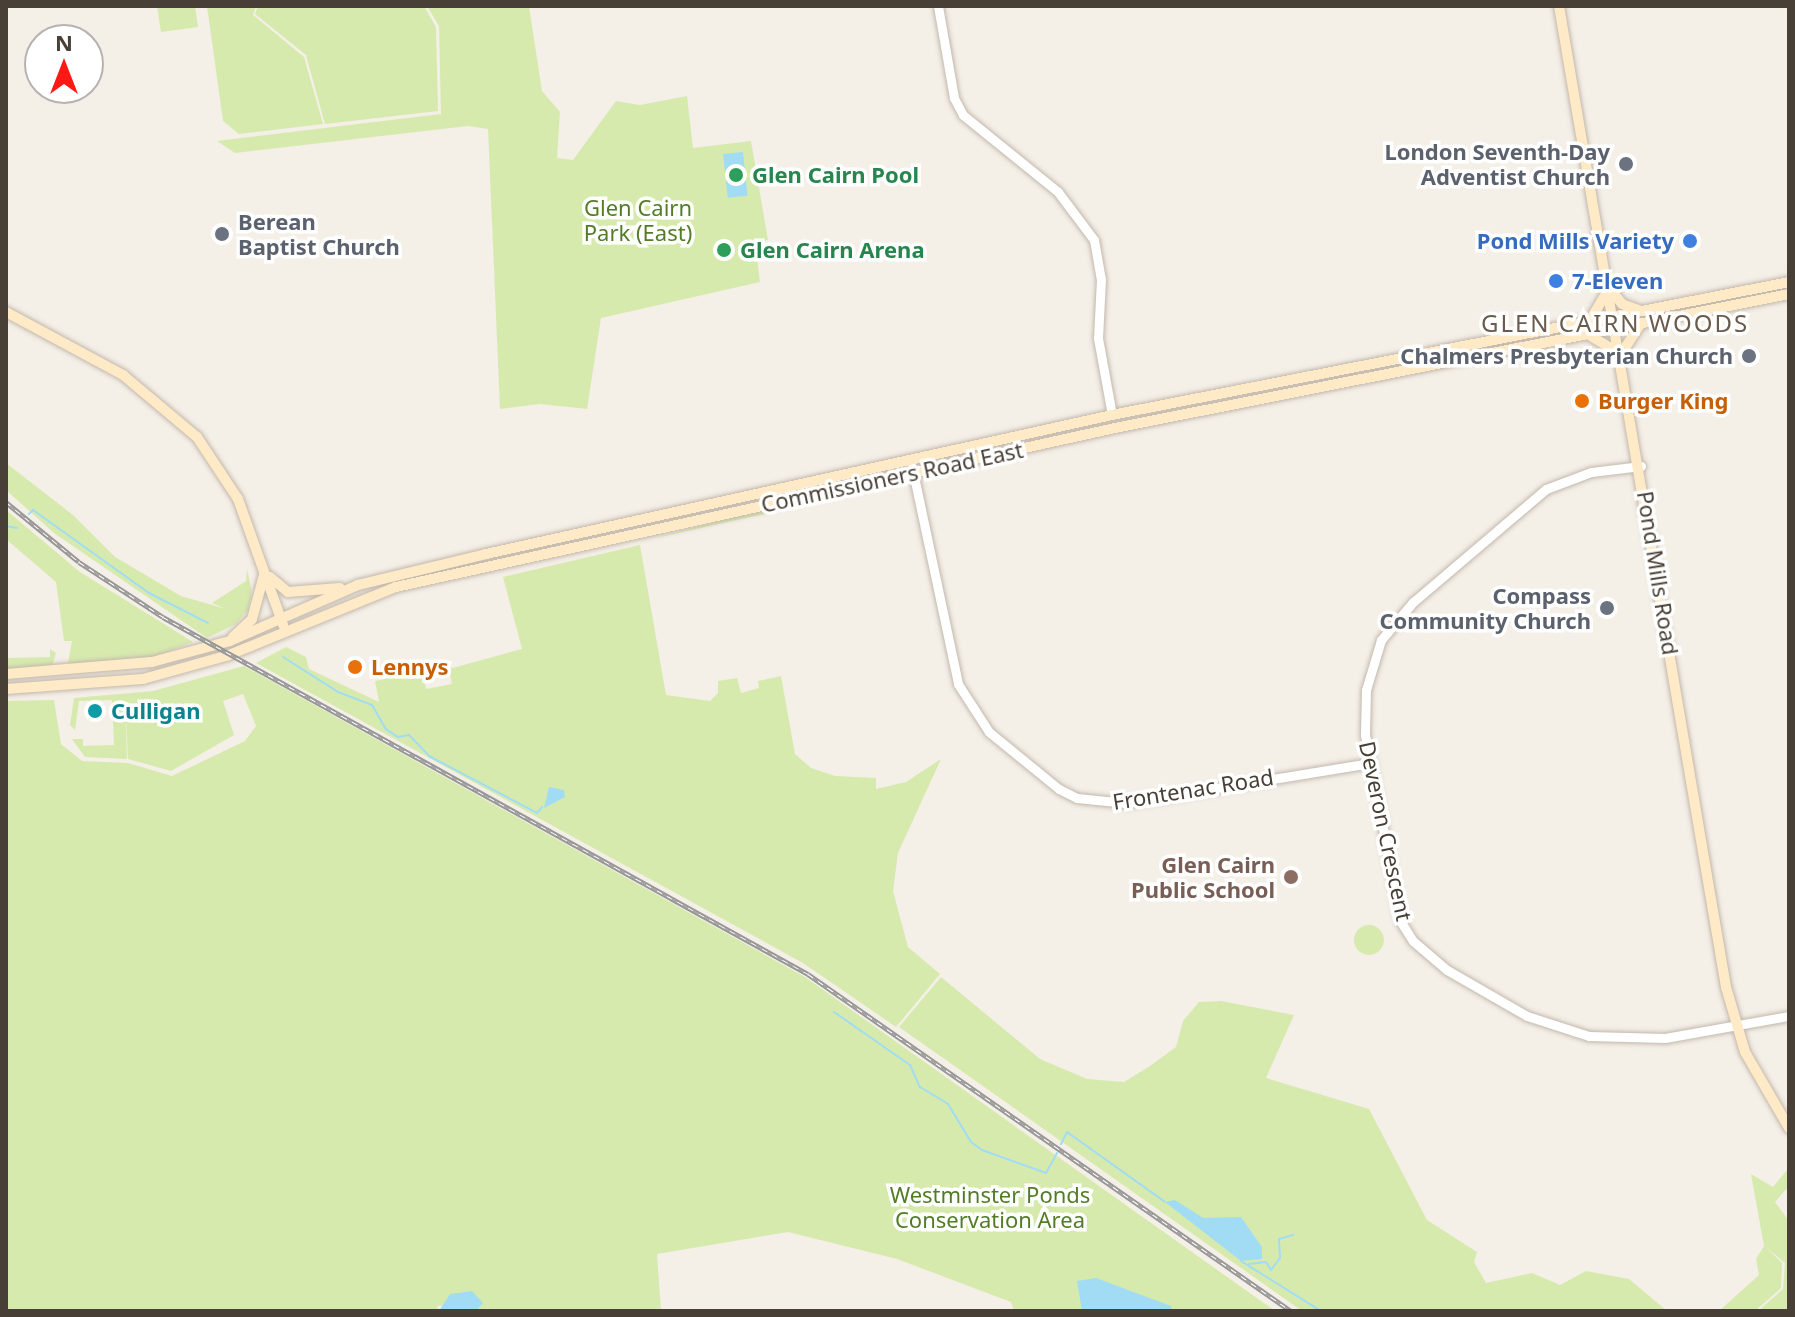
<!DOCTYPE html>
<html>
<head>
<meta charset="utf-8">
<style>
  body { margin:0 }
  #map { position:relative; width:1795px; height:1317px; overflow:hidden; background:#f4efe7; font-family:"Noto Sans",sans-serif }
  div>[style] { position:absolute }
  .green>* { inset:0; background:#d7eaae }
  .round { border-radius:50% }
  .water>* { inset:0; background:#a1dcf4; transform-origin:0 0 }
  .stream>* { height:2px; margin:-1px; padding:0 1px; transform-origin:1px; border-radius:1px; background:#a1dcf4 }
  .roads { filter:drop-shadow(0 0 2px #c3b8ac) drop-shadow(0 0 2px #c3b8ac) }
  .tertiary>* { height:9px; margin:-4.5px; padding:0 4.5px; transform-origin:4.5px; border-radius:4.5px; background:#fff }
  .secondary>* { height:10px; margin:-5px; padding:0 5px; transform-origin:5px; border-radius:5px; background:#ffeac7 }
  .rail>* { height:5px; margin-top:-2.5px; transform-origin:0; background:repeating-linear-gradient(90deg,#fff 0 6px,#979797 0 12px); box-sizing:border-box; border-block:2px solid #979797 }
  .dots>* { width:22px; height:22px; translate:-50% -50%; box-sizing:border-box; border:4px solid #fff; border-radius:50% }
  span { translate:-50% -50%; white-space:nowrap; text-align:center; line-height:1.15; -webkit-text-stroke:7px #fff; paint-order:stroke }
  .worship-label { font-size:22px; color:#5b616d; font-weight:700 }
  .right { translate:-100% -50%; text-align:right }
  .left { translate:0 -50%; text-align:left }
  .leisure-label { font-size:22px; color:#27864d; font-weight:700 }
  .park-label { font-size:22px; color:#527d26 }
  .shop-label { font-size:22px; color:#366cbe; font-weight:700 }
  .food-label { font-size:22px; color:#c56008; font-weight:700 }
  .street-label { font-size:22px; color:#483f36 }
  .culture-label { font-size:22px; color:#0d838f; font-weight:700 }
  .education-label { font-size:22px; color:#785e54; font-weight:700 }
  .neighbourhood-label { font-size:24px; color:#6b5b4c; letter-spacing:2px }
  .frame { position:absolute; inset:0; border:8px solid #483f36; pointer-events:none }
  .north { position:absolute; left:24px; top:24px; width:80px; height:80px; box-sizing:border-box; background:#fff; border:2px solid #b6b2af; border-radius:50%; rotate:0deg; font-size:22px; font-weight:700; line-height:32px; text-align:center; color:#483f36 }
  .north::after { content:''; display:block; margin:auto; width:28px; height:36px; background:#ff1914; clip-path:polygon(50% 0,100% 100%,50% 72%,0 100%) }
</style>
</head>
<body>
<div id="map">
  <div class="green">
    <div style="clip-path:polygon(157px 6px,195px 6px,198px 27px,161px 32px)"></div>
    <div style="clip-path:polygon(207px 6px,256px 6px,253px 15px,304px 57px,323px 124px,239px 134px,223px 121px)"></div>
    <div style="clip-path:polygon(258px 6px,424px 6px,436px 27px,438px 111px,325px 124px,306px 55px,255px 14px)"></div>
    <div style="clip-path:polygon(427px 6px,529px 6px,542px 91px,560px 112px,557px 158px,573px 160px,616px 101px,640px 105px,687px 96px,693px 148px,751px 141px,768px 240px,755px 242px,760px 282px,601px 318px,587px 409px,540px 404px,500px 409px,488px 129px,468px 126px,235px 153px,217px 141px,441px 114px,439px 26px)"></div>
    <div style="clip-path:polygon(6px 463px,73px 515px,115px 557px,181px 596px,226px 609px,212px 603px,246px 581px,247px 569px,252px 592px,248px 610px,236px 624px,207px 638px,54px 533px,6px 490px)"></div>
    <div style="clip-path:polygon(897px 482px,898px 485px,655px 538px,794px 501px)"></div>
    <div style="clip-path:polygon(6px 510px,80px 572px,193px 642px,154px 657px,75px 667px,68px 663px,72px 641px,64px 641px,56px 582px,6px 539px)"></div>
    <div style="clip-path:polygon(640px 545px,666px 695px,710px 701px,718px 693px,718px 681px,737px 678px,741px 693px,759px 688px,758px 681px,781px 676px,795px 754px,811px 768px,835px 776px,876px 778px,876px 789px,906px 782px,941px 759px,898px 853px,893px 891px,908px 947px,940px 974px,896px 1027px,803px 963px,256px 663px,286px 647px,306px 657px,309px 669px,379px 702px,375px 681px,422px 671px,426px 689px,452px 684px,449px 669px,522px 649px,503px 577px)"></div>
    <div style="clip-path:polygon(50px 649px,56px 653px,52px 666px,6px 670px,6px 658px,50px 657px)"></div>
    <div style="clip-path:polygon(244px 666px,805px 977px,1275px 1311px,1014px 1311px,1011px 1302px,897px 1259px,788px 1232px,657px 1254px,661px 1311px,476px 1311px,482px 1303px,437px 1306px,439px 1311px,6px 1311px,6px 701px,54px 700px,61px 744px,82px 761px,128px 763px,172px 776px,245px 741px,256px 726px,243px 694px,223px 701px,234px 735px,171px 771px,128px 759px,125px 700px,127px 759px,85px 757px,72px 739px,83px 739px,83px 746px,114px 745px,112px 700px,79px 701px,75px 730px,70px 725px,74px 698px,153px 691px)"></div>
    <div class="round" style="left:1354px;top:925px;width:30px;height:30px"></div>
    <div style="clip-path:polygon(941px 977px,1040px 1059px,1087px 1079px,1124px 1082px,1150px 1066px,1176px 1047px,1183px 1021px,1199px 1002px,1221px 1001px,1294px 1015px,1266px 1078px,1369px 1109px,1427px 1220px,1477px 1252px,1474px 1262px,1486px 1283px,1532px 1273px,1560px 1285px,1586px 1271px,1629px 1279px,1667px 1311px,1302px 1311px,899px 1027px)"></div>
    <div style="clip-path:polygon(1787px 1170px,1789px 1186px,1775px 1202px,1789px 1221px,1789px 1311px,1758px 1311px,1783px 1289px,1785px 1263px,1766px 1247px,1782px 1263px,1781px 1288px,1755px 1311px,1719px 1311px,1759px 1275px,1756px 1259px,1764px 1246px,1751px 1174px,1773px 1187px)"></div>
  </div>
  <div class="water">
    <div style="left:743px;top:152px;width:44px;height:20px;rotate:84deg"></div>
    <div style="clip-path:polygon(549px 787px,564px 790px,565px 797px,544px 808px)"></div>
    <div style="clip-path:polygon(1175px 1200px,1203px 1218px,1241px 1217px,1262px 1247px,1262px 1259px,1241px 1261px,1165px 1202px)"></div>
    <div style="clip-path:polygon(1096px 1278px,1171px 1306px,1172px 1311px,1082px 1311px,1077px 1281px)"></div>
    <div style="clip-path:polygon(472px 1291px,483px 1303px,476px 1311px,439px 1311px,450px 1294px)"></div>
  </div>
  <div class="stream">
    <div style="left:29px;top:514px;width:6px;rotate:-45deg"></div>
    <div style="left:33px;top:510px;width:143px;rotate:35.6deg"></div>
    <div style="left:149px;top:593px;width:66px;rotate:27deg"></div>
    <div style="left:6px;top:526px;width:11px;rotate:10deg"></div>
    <div style="left:283px;top:657px;width:65px;rotate:32.5deg"></div>
    <div style="left:338px;top:692px;width:36px;rotate:21deg"></div>
    <div style="left:372px;top:705px;width:28px;rotate:60deg"></div>
    <div style="left:386px;top:729px;width:14px;rotate:34deg"></div>
    <div style="left:398px;top:737px;width:11px;rotate:-10deg"></div>
    <div style="left:409px;top:735px;width:29px;rotate:46deg"></div>
    <div style="left:429px;top:756px;width:122px;rotate:27.8deg"></div>
    <div style="left:537px;top:813px;width:8px;rotate:-50deg"></div>
    <div style="left:834px;top:1012px;width:93px;rotate:34.9deg"></div>
    <div style="left:910px;top:1065px;width:24px;rotate:66deg"></div>
    <div style="left:920px;top:1087px;width:33px;rotate:31deg"></div>
    <div style="left:948px;top:1104px;width:44px;rotate:58.8deg"></div>
    <div style="left:971px;top:1142px;width:14px;rotate:36deg"></div>
    <div style="left:982px;top:1150px;width:68px;rotate:19.8deg"></div>
    <div style="left:1046px;top:1173px;width:23px;rotate:-61deg"></div>
    <div style="left:1061px;top:1144px;width:13px;rotate:-63deg"></div>
    <div style="left:1067px;top:1132px;width:120px;rotate:35.5deg"></div>
    <div style="left:1241px;top:1261px;width:94px;rotate:32deg"></div>
    <div style="left:1249px;top:1264px;width:17px;rotate:-7deg"></div>
    <div style="left:1266px;top:1262px;width:9px;rotate:58deg"></div>
    <div style="left:1271px;top:1270px;width:15px;rotate:-53deg"></div>
    <div style="left:1280px;top:1258px;width:19px;rotate:-93deg"></div>
    <div style="left:1279px;top:1239px;width:15px;rotate:-16deg"></div>
  </div>
  <div class="roads">
    <div class="tertiary">
      <div style="left:938px;top:6px;width:93px;rotate:80.1deg"></div>
      <div style="left:954px;top:98px;width:19px;rotate:62deg"></div>
      <div style="left:963px;top:115px;width:122px;rotate:39deg"></div>
      <div style="left:1058px;top:192px;width:60px;rotate:53.1deg"></div>
      <div style="left:1094px;top:240px;width:40px;rotate:80deg"></div>
      <div style="left:1101px;top:279px;width:59px;rotate:92.9deg"></div>
      <div style="left:1098px;top:338px;width:78px;rotate:79.7deg"></div>
      <div style="left:1641px;top:466px;width:50px;rotate:173.2deg"></div>
      <div style="left:1591px;top:472px;width:48px;rotate:159.3deg"></div>
      <div style="left:1546px;top:489px;width:175px;rotate:139.6deg"></div>
      <div style="left:1413px;top:602px;width:50px;rotate:130.1deg"></div>
      <div style="left:1381px;top:640px;width:52px;rotate:106.7deg"></div>
      <div style="left:1366px;top:690px;width:45px;rotate:91.3deg"></div>
      <div style="left:1365px;top:735px;width:190px;rotate:79.1deg"></div>
      <div style="left:1401px;top:922px;width:22px;rotate:58deg"></div>
      <div style="left:1413px;top:941px;width:45px;rotate:40.5deg"></div>
      <div style="left:1447px;top:970px;width:92px;rotate:29.9deg"></div>
      <div style="left:1527px;top:1016px;width:65px;rotate:17.9deg"></div>
      <div style="left:1589px;top:1036px;width:76px;rotate:1.5deg"></div>
      <div style="left:1665px;top:1038px;width:126px;rotate:-10.1deg"></div>
      <div style="left:912px;top:467px;width:222px;rotate:78deg"></div>
      <div style="left:958px;top:684px;width:57px;rotate:57.1deg"></div>
      <div style="left:989px;top:732px;width:90px;rotate:39.2deg"></div>
      <div style="left:1059px;top:789px;width:20px;rotate:27deg"></div>
      <div style="left:1077px;top:798px;width:49px;rotate:5.8deg"></div>
      <div style="left:1126px;top:803px;width:246px;rotate:-9.3deg"></div>
    </div>
    <div class="secondary">
      <div style="left:1559px;top:6px;width:995px;rotate:80.34deg"></div>
      <div style="left:1726px;top:987px;width:68px;rotate:73.7deg"></div>
      <div style="left:1745px;top:1052px;width:88px;rotate:59.9deg"></div>
      <div style="left:1610px;top:289px;width:19px;rotate:51deg"></div>
      <div style="left:1622px;top:304px;width:20px;rotate:20deg"></div>
      <div style="left:6px;top:312px;width:133px;rotate:28.3deg"></div>
      <div style="left:123px;top:375px;width:97px;rotate:40deg"></div>
      <div style="left:197px;top:437px;width:74px;rotate:56.5deg"></div>
      <div style="left:238px;top:499px;width:134px;rotate:70.3deg"></div>
      <div style="left:1589px;top:322px;width:37px;rotate:-59deg"></div>
      <div style="left:1589px;top:335px;width:37px;rotate:31deg"></div>
      <div style="left:1621px;top:354px;width:35px;rotate:-57deg"></div>
      <div style="left:270px;top:577px;width:23px;rotate:40deg"></div>
      <div style="left:288px;top:592px;width:52px;rotate:-4.4deg"></div>
      <div style="left:233px;top:637px;width:26px;rotate:-43deg"></div>
      <div style="left:252px;top:619px;width:46px;rotate:-74.7deg"></div>
      <div style="left:6px;top:674px;width:146px;rotate:-4.7deg"></div>
      <div style="left:152px;top:662px;width:81px;rotate:-15.1deg"></div>
      <div style="left:230px;top:641px;width:140px;rotate:-23.6deg"></div>
      <div style="left:358px;top:585px;width:132px;rotate:-13.6deg"></div>
      <div style="left:486px;top:554px;width:641px;rotate:-12.52deg"></div>
      <div style="left:1112px;top:415px;width:690px;rotate:-11.11deg"></div>
      <div style="left:6px;top:689px;width:137px;rotate:-4.2deg"></div>
      <div style="left:143px;top:679px;width:89px;rotate:-15.6deg"></div>
      <div style="left:229px;top:655px;width:180px;rotate:-22.2deg"></div>
      <div style="left:396px;top:587px;width:736px;rotate:-12.47deg"></div>
      <div style="left:1115px;top:428px;width:687px;rotate:-11.24deg"></div>
    </div>
  </div>
  <div class="rail">
    <div style="left:6px;top:502px;width:94px;rotate:39.4deg"></div>
    <div style="left:79px;top:562px;width:100px;rotate:33.2deg"></div>
    <div style="left:163px;top:617px;width:737px;rotate:28.96deg"></div>
    <div style="left:808px;top:974px;width:589px;rotate:34.9deg"></div>
  </div>
  <div class="dots">
    <div style="left:1626px;top:164px;background:#6b7280"></div>
    <div style="left:736px;top:175px;background:#2e9e5b"></div>
    <div style="left:222px;top:234px;background:#6b7280"></div>
    <div style="left:1690px;top:241px;background:#3f7fe0"></div>
    <div style="left:724px;top:250px;background:#2e9e5b"></div>
    <div style="left:1556px;top:281px;background:#3f7fe0"></div>
    <div style="left:1749px;top:356px;background:#6b7280"></div>
    <div style="left:1582px;top:401px;background:#e8710a"></div>
    <div style="left:1607px;top:608px;background:#6b7280"></div>
    <div style="left:355px;top:667px;background:#e8710a"></div>
    <div style="left:95px;top:711px;background:#0f9aa8"></div>
    <div style="left:1291px;top:877px;background:#8d6e63"></div>
  </div>
  <div class="worship-label">
    <span class="right" style="left:1610px;top:164px">London Seventh-Day<br>Adventist Church</span>
    <span class="left" style="left:238px;top:234px">Berean<br>Baptist Church</span>
    <span class="right" style="left:1733px;top:356px">Chalmers Presbyterian Church</span>
    <span class="right" style="left:1591px;top:608px">Compass<br>Community Church</span>
  </div>
  <div class="leisure-label">
    <span class="left" style="left:752px;top:175px">Glen Cairn Pool</span>
    <span class="left" style="left:740px;top:250px">Glen Cairn Arena</span>
  </div>
  <div class="park-label">
    <span style="left:638px;top:220px">Glen Cairn<br>Park (East)</span>
    <span style="left:990px;top:1207px">Westminster Ponds<br>Conservation Area</span>
  </div>
  <div class="shop-label">
    <span class="right" style="left:1674px;top:241px">Pond Mills Variety</span>
    <span class="left" style="left:1572px;top:281px">7-Eleven</span>
  </div>
  <div class="food-label">
    <span class="left" style="left:1598px;top:401px">Burger King</span>
    <span class="left" style="left:371px;top:667px">Lennys</span>
  </div>
  <div class="street-label">
    <span style="left:892px;top:477px;rotate:-12deg">Commissioners Road East</span>
    <span style="left:1658px;top:573px;rotate:81deg">Pond Mills Road</span>
    <span style="left:1193px;top:789px;rotate:-9deg">Frontenac Road</span>
    <span style="left:1386px;top:831px;rotate:78deg">Deveron Crescent</span>
  </div>
  <div class="culture-label">
    <span class="left" style="left:111px;top:711px">Culligan</span>
  </div>
  <div class="education-label">
    <span class="right" style="left:1275px;top:877px">Glen Cairn<br>Public School</span>
  </div>
  <div class="neighbourhood-label">
    <span style="left:1615px;top:323px">GLEN CAIRN WOODS</span>
  </div>
  <div class="frame"></div>
  <div class="north">N</div>
</div>
</body>
</html>
